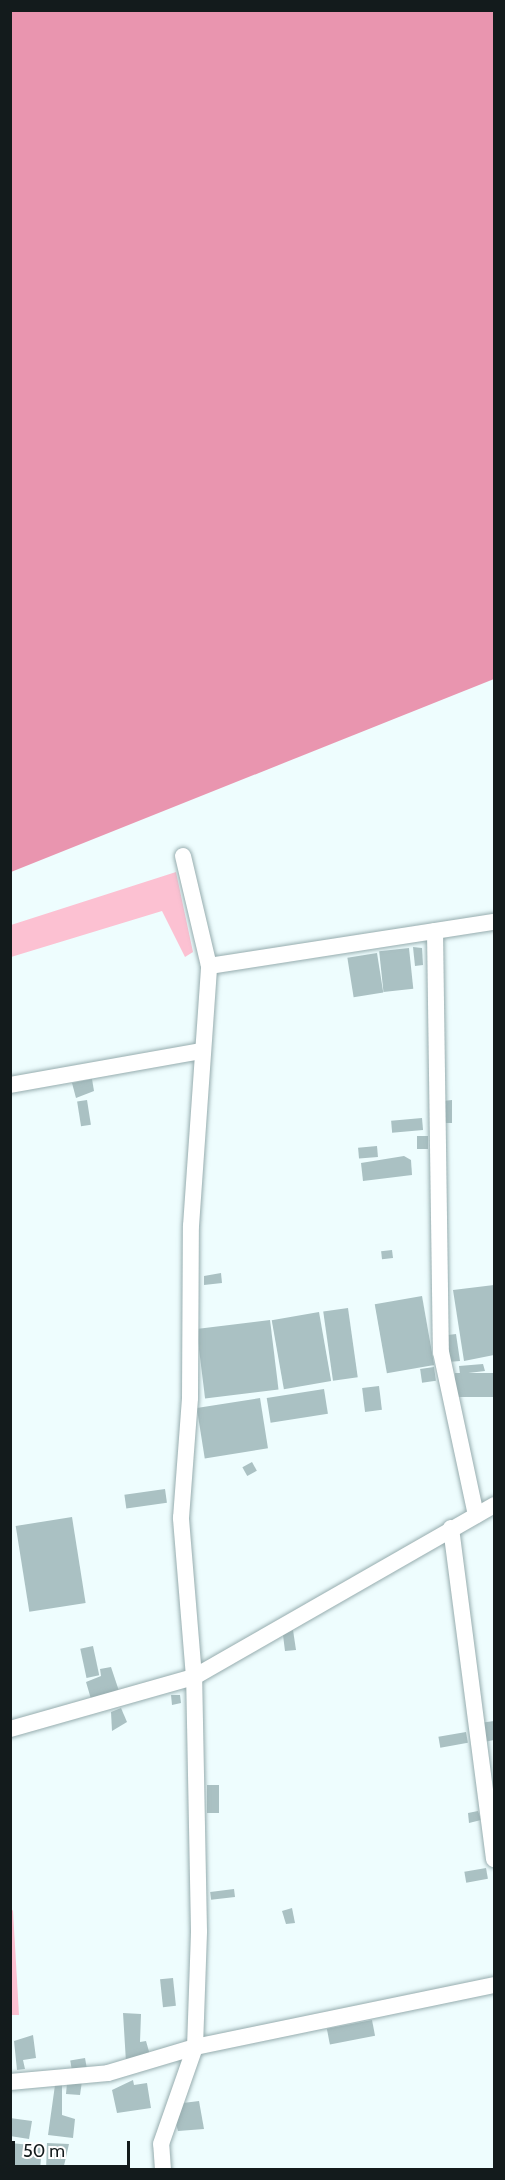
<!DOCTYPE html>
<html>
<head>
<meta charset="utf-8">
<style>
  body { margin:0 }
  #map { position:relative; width:505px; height:2180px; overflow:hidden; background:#eefdfe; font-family:Cabin,sans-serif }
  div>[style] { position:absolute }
  .green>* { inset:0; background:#fcc1d2 }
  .water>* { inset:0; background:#e995af }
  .building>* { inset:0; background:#aac1c3; transform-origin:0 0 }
  .roads { filter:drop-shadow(0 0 2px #96acae) drop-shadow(0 0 2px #96acae) }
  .minor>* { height:16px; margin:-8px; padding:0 8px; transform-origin:8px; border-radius:8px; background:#fff }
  span { translate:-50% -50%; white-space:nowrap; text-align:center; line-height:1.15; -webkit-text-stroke:5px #fff; paint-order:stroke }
  .frame { position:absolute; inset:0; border:12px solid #131b1c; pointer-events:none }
  .scale { position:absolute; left:12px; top:2141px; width:118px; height:27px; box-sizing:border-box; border:3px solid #131b1c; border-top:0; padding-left:8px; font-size:18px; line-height:21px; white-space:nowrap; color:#131b1c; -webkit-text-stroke:4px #fff; paint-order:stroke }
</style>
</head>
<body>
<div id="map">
  <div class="green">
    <div style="clip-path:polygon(176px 872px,193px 952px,185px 957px,162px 911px,11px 957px,11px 925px)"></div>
    <div style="clip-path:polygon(11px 1908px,13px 1911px,19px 2015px,11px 2015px)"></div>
  </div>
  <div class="water">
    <div style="clip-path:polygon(11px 10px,494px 11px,494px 679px,11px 872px)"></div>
  </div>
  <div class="building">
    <div style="clip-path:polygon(413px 947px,422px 948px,423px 965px,415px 966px)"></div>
    <div style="left:409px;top:948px;width:41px;height:30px;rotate:84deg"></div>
    <div style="left:377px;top:953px;width:40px;height:30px;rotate:81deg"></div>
    <div style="clip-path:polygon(92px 1079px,94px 1091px,76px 1098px,72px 1083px)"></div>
    <div style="left:87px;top:1100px;width:25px;height:10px;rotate:81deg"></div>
    <div style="clip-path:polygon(452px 1100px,452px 1123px,444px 1123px,443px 1101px)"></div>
    <div style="left:422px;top:1118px;width:12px;height:31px;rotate:85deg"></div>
    <div style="left:417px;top:1136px;width:11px;height:13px"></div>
    <div style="left:377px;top:1146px;width:11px;height:19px;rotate:85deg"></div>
    <div style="clip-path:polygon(404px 1156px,411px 1160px,412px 1175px,363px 1181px,361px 1163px)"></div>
    <div style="left:392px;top:1250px;width:8px;height:11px;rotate:83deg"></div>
    <div style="clip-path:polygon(221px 1273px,222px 1283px,204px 1285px,204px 1276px)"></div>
    <div style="clip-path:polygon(494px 1285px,494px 1355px,464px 1361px,453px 1290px)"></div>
    <div style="left:422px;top:1296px;width:70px;height:48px;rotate:80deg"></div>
    <div style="left:348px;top:1308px;width:70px;height:25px;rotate:82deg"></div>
    <div style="left:319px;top:1312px;width:70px;height:48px;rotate:80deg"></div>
    <div style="left:270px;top:1320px;width:70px;height:74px;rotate:83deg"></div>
    <div style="clip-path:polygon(456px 1334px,460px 1361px,448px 1362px,448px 1335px)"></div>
    <div style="clip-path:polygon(483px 1364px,485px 1371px,460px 1374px,459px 1366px)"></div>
    <div style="left:434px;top:1367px;width:14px;height:14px;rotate:82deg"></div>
    <div style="left:494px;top:1373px;width:24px;height:39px;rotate:90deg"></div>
    <div style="left:379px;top:1386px;width:24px;height:17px;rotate:83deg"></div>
    <div style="left:324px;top:1389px;width:25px;height:58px;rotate:81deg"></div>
    <div style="left:260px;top:1398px;width:51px;height:64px;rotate:81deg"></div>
    <div style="left:252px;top:1462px;width:10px;height:11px;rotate:61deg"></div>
    <div style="left:165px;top:1489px;width:14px;height:41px;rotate:82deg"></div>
    <div style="left:72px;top:1517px;width:87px;height:57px;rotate:81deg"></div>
    <div style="clip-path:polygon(293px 1630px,296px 1650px,285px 1651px,283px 1635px)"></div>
    <div style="left:93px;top:1646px;width:30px;height:13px;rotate:78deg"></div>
    <div style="clip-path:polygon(111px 1667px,119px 1691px,91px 1699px,86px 1682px,101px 1676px,100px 1669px)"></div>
    <div style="clip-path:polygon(171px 1695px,180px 1695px,181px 1703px,172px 1705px)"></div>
    <div style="clip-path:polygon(121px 1708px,127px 1722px,112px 1731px,111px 1712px)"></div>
    <div style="clip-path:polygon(494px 1721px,494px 1740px,484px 1742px,480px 1723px)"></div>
    <div style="left:466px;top:1732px;width:11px;height:28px;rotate:80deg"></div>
    <div style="left:207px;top:1785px;width:12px;height:28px"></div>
    <div style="clip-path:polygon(478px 1811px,481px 1820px,469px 1823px,468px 1813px)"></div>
    <div style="left:486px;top:1868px;width:11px;height:22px;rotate:80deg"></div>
    <div style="left:234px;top:1889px;width:8px;height:24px;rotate:83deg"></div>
    <div style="clip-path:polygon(292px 1908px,295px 1923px,286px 1924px,282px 1911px)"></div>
    <div style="left:173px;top:1978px;width:28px;height:13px;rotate:84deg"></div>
    <div style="clip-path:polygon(123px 2013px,141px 2014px,140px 2042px,146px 2041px,150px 2055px,126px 2062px)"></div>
    <div style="left:372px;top:2020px;width:16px;height:46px;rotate:79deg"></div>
    <div style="clip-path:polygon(33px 2035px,36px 2058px,23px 2060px,25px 2069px,17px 2070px,14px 2041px)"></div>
    <div style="left:85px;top:2058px;width:11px;height:15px;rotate:80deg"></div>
    <div style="clip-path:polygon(133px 2080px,134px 2085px,147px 2083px,151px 2108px,117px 2113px,112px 2090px)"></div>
    <div style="clip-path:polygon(82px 2081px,80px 2095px,66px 2094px,67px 2083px)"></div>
    <div style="clip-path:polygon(55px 2085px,62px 2085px,62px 2115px,75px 2119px,73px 2138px,48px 2135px)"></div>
    <div style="clip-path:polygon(199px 2101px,204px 2129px,178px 2131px,175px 2120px,183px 2103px)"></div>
    <div style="clip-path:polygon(10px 2118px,32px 2121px,29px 2139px,10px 2136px)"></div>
    <div style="clip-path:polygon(10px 2143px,42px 2146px,40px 2170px,10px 2170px)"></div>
    <div style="clip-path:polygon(47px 2143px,69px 2144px,63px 2170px,46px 2170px)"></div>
  </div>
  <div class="roads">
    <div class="minor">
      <div style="left:435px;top:931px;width:421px;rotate:89.2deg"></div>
      <div style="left:441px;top:1352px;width:167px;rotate:77.9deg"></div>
      <div style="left:209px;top:966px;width:288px;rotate:-8.8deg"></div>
      <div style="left:10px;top:1085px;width:194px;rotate:-10.1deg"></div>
      <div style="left:451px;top:1528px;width:334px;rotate:82.6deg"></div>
      <div style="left:10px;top:1729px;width:191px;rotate:-15.8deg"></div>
      <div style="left:194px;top:1677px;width:346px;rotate:-29.8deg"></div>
      <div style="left:10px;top:2082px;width:98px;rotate:-5.2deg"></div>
      <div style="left:108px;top:2073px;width:91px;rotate:-16.6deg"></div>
      <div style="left:195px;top:2047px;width:305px;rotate:-11.7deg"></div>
      <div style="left:163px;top:2170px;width:26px;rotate:-94deg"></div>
      <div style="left:161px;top:2144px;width:103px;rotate:-70.7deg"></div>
      <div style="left:195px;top:2047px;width:116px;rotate:-88deg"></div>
      <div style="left:199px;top:1931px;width:254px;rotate:-91.1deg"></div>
      <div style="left:194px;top:1677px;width:160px;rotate:-94.7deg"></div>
      <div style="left:181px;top:1518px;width:120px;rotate:-85.7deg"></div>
      <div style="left:190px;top:1398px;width:172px;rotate:-89.7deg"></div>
      <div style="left:191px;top:1226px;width:261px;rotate:-86deg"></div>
      <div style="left:209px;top:966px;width:113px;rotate:-103.3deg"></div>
    </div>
  </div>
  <div class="frame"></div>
  <div class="scale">50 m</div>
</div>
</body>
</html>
